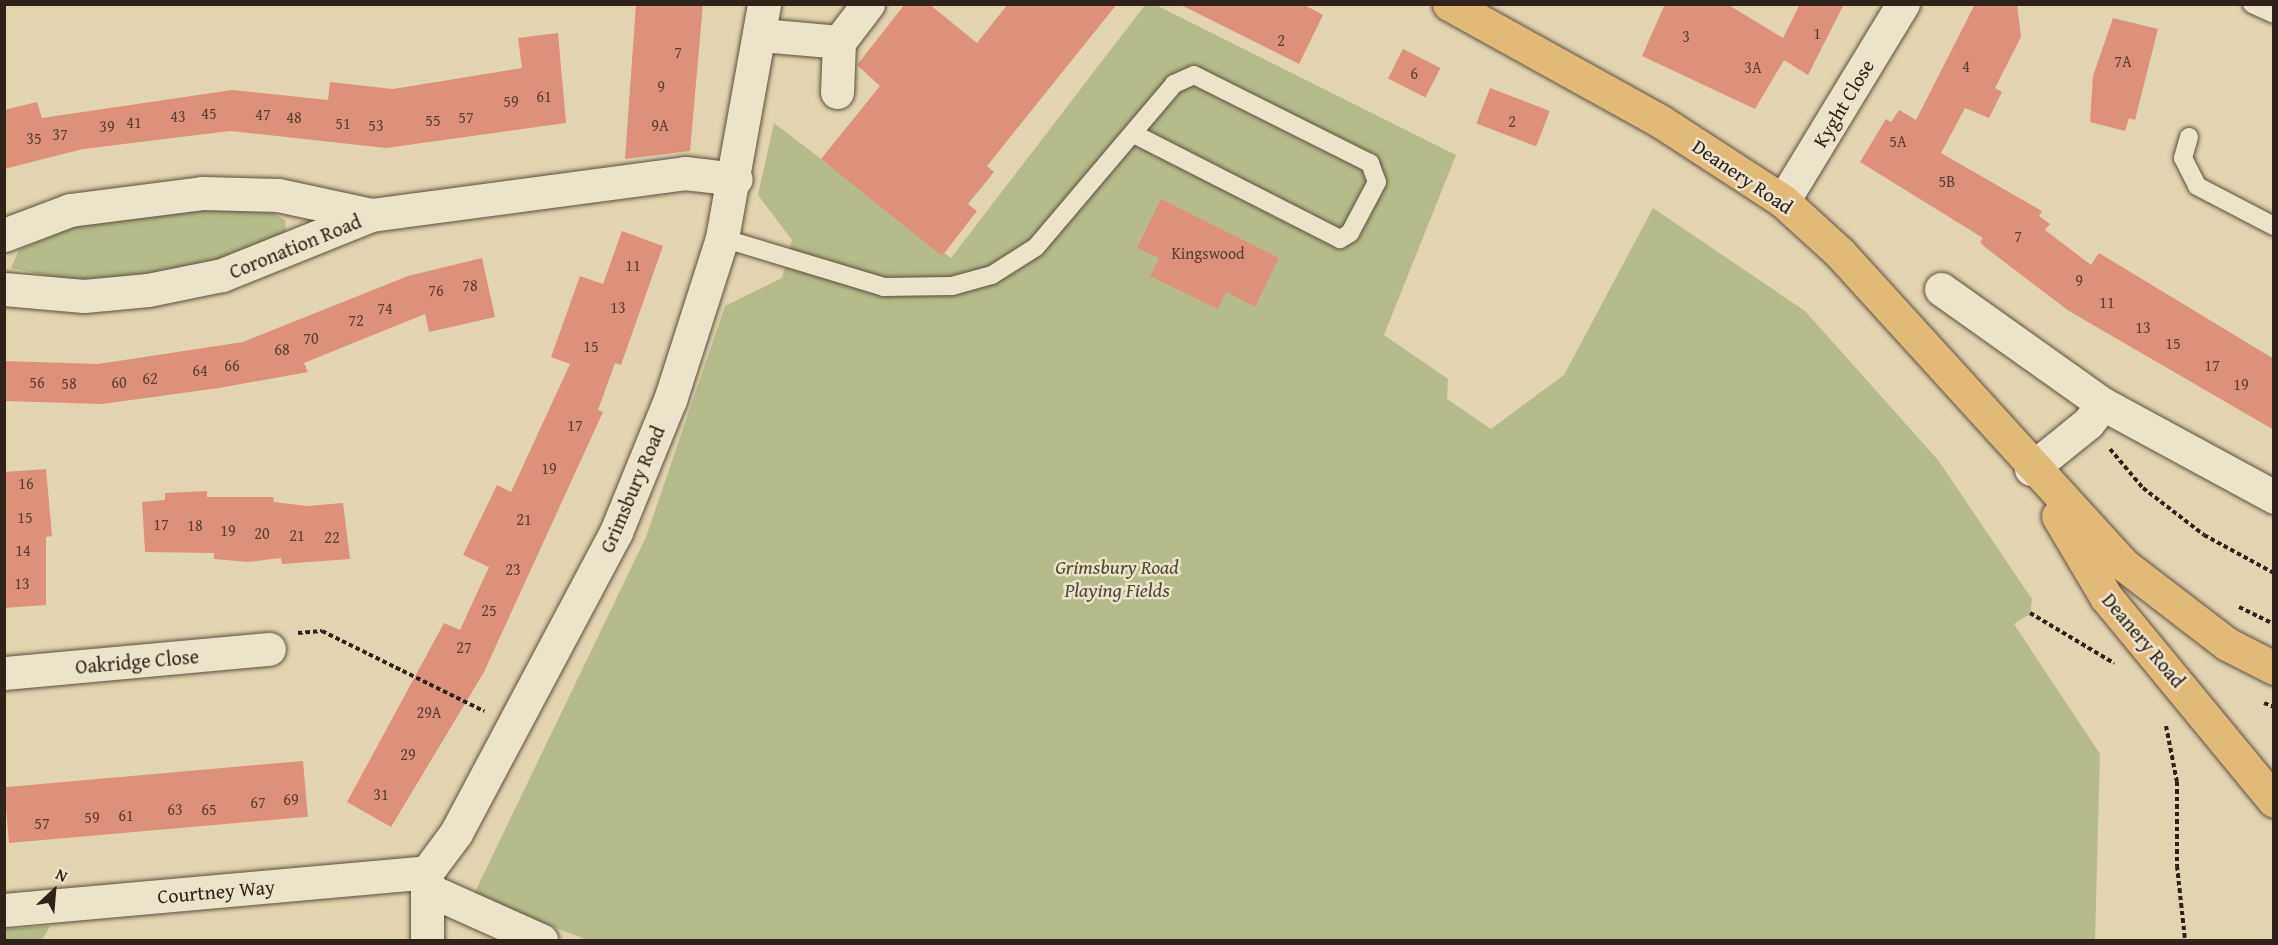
<!DOCTYPE html>
<html>
<head>
<meta charset="utf-8">
<style>
  body { margin:0 }
  #map { position:relative; width:2278px; height:945px; overflow:hidden; background:#e2d4af; font-family:"Gentium Book Plus",serif }
  div>[style] { position:absolute }
  .green>* { inset:0; background:#b5bc89 }
  .building>* { inset:0; background:#dd9178; transform-origin:0 0 }
  .path>* { height:4px; margin-top:-2px; transform-origin:0; background:repeating-linear-gradient(90deg,#2f2319 0 4.5px,transparent 0 7.5px) }
  .roads { filter:drop-shadow(0 0 2px #5c4f3e) drop-shadow(0 0 2px #5c4f3e) }
  .lane>* { height:18px; margin:-9px; padding:0 9px; transform-origin:9px; border-radius:9px; background:#ece3cb }
  .street>* { height:33px; margin:-16.5px; padding:0 16.5px; transform-origin:16.5px; border-radius:16.5px; background:#ece3cb }
  .secondary>* { height:33px; margin:-16.5px; padding:0 16.5px; transform-origin:16.5px; border-radius:16.5px; background:#ece3cb }
  .primary>* { height:33px; margin:-16.5px; padding:0 16.5px; transform-origin:16.5px; border-radius:16.5px; background:#e1ba78 }
  span { translate:-50% -50%; white-space:nowrap; text-align:center; line-height:1.15; -webkit-text-stroke:5px #ece3cb; paint-order:stroke }
  .number-label { font-size:16px; color:#5a3e31 }
  .number-label span { -webkit-text-stroke-width:0 }
  .street-label { font-size:20px; color:#2f2319 }
  .park-label { font-size:20px; color:#504935; font-style:italic }
  .frame { position:absolute; inset:0; border:6px solid #2f2319; pointer-events:none }
  .north { position:absolute; left:24px; top:861px; width:60px; height:60px; -webkit-text-stroke:4px #ece3cb; paint-order:stroke; rotate:26deg; font-size:16px; font-weight:700; line-height:24px; text-align:center; color:#2f2319 }
  .north::after { content:''; display:block; margin:auto; width:21px; height:27px; background:#2f2319; clip-path:polygon(50% 0,100% 100%,50% 72%,0 100%) }
</style>
</head>
<body>
<div id="map">
  <div class="green">
    <div style="clip-path:polygon(1145px 5px,1156px 5px,1456px 155px,1384px 335px,1448px 379px,1447px 399px,1491px 429px,1564px 375px,1653px 208px,1805px 311px,1938px 460px,2032px 599px,2030px 614px,2014px 624px,2100px 754px,2095px 940px,587px 940px,473px 896px,646px 537px,725px 306px,782px 278px,792px 240px,758px 195px,774px 123px,951px 258px)"></div>
    <div style="clip-path:polygon(198px 208px,271px 212px,285px 220px,286px 233px,204px 265px,140px 276px,68px 280px,11px 268px,19px 250px,75px 226px)"></div>
    <div style="clip-path:polygon(50px 926px,42px 940px,5px 940px,5px 929px)"></div>
  </div>
  <div class="building">
    <div style="clip-path:polygon(636px 4px,703px 4px,690px 151px,625px 159px)"></div>
    <div style="clip-path:polygon(905px 4px,929px 4px,977px 43px,1008px 4px,1117px 4px,987px 166px,994px 172px,968px 204px,977px 211px,942px 256px,821px 159px,880px 86px,857px 65px)"></div>
    <div style="clip-path:polygon(1179px 4px,1303px 4px,1323px 15px,1299px 64px)"></div>
    <div style="clip-path:polygon(1665px 4px,1727px 4px,1783px 38px,1800px 4px,1844px 4px,1808px 75px,1784px 60px,1755px 109px,1642px 56px)"></div>
    <div style="clip-path:polygon(1975px 4px,2017px 4px,2021px 37px,1995px 88px,2002px 92px,1989px 118px,1965px 108px,1941px 153px,2042px 211px,2039px 216px,2050px 224px,2045px 230px,2091px 265px,2099px 253px,2274px 359px,2274px 430px,2069px 311px,1986px 248px,1980px 242px,1983px 238px,1860px 162px,1886px 119px,1891px 122px,1899px 110px,1916px 120px)"></div>
    <div style="clip-path:polygon(2113px 18px,2158px 29px,2135px 120px,2129px 118px,2125px 131px,2090px 122px,2093px 76px)"></div>
    <div style="clip-path:polygon(558px 33px,566px 123px,386px 148px,230px 131px,83px 149px,4px 169px,4px 110px,37px 102px,42px 118px,232px 90px,328px 100px,330px 82px,393px 89px,522px 68px,518px 38px)"></div>
    <div style="left:1403px;top:49px;width:42px;height:33px;rotate:27deg"></div>
    <div style="left:1490px;top:88px;width:64px;height:38px;rotate:21deg"></div>
    <div style="clip-path:polygon(1161px 199px,1279px 258px,1255px 307px,1226px 292px,1218px 309px,1150px 276px,1159px 258px,1137px 248px)"></div>
    <div style="clip-path:polygon(622px 231px,663px 246px,621px 365px,615px 363px,598px 410px,603px 412px,484px 672px,391px 827px,347px 802px,444px 623px,460px 630px,489px 567px,463px 555px,497px 485px,511px 492px,570px 364px,551px 357px,580px 276px,603px 284px)"></div>
    <div style="clip-path:polygon(482px 258px,495px 317px,429px 332px,425px 314px,304px 363px,308px 372px,219px 388px,102px 404px,4px 401px,4px 361px,98px 364px,243px 342px,408px 276px)"></div>
    <div style="clip-path:polygon(46px 469px,52px 536px,46px 537px,46px 605px,4px 608px,4px 472px)"></div>
    <div style="clip-path:polygon(207px 491px,207px 497px,273px 497px,274px 502px,307px 506px,343px 503px,350px 559px,282px 564px,281px 558px,248px 562px,214px 559px,214px 553px,145px 552px,142px 502px,165px 500px,165px 493px)"></div>
    <div style="left:303px;top:761px;width:56px;height:300px;rotate:85deg"></div>
  </div>
  <div class="path">
    <div style="left:2110px;top:449px;width:51px;rotate:49.8deg"></div>
    <div style="left:2143px;top:488px;width:77px;rotate:37.6deg"></div>
    <div style="left:2204px;top:535px;width:80px;rotate:28.5deg"></div>
    <div style="left:2239px;top:607px;width:39px;rotate:26deg"></div>
    <div style="left:2030px;top:613px;width:98px;rotate:30.8deg"></div>
    <div style="left:298px;top:633px;width:24px;rotate:-5deg"></div>
    <div style="left:322px;top:631px;width:181px;rotate:26.3deg"></div>
    <div style="left:2264px;top:703px;width:11px;rotate:22deg"></div>
    <div style="left:2166px;top:726px;width:57px;rotate:78.9deg"></div>
    <div style="left:2177px;top:782px;width:84px;rotate:90deg"></div>
    <div style="left:2177px;top:866px;width:74px;rotate:83.8deg"></div>
  </div>
  <div class="roads">
    <div class="lane">
      <div style="left:2252px;top:4px;width:24px;rotate:24deg"></div>
      <div style="left:2189px;top:137px;width:22px;rotate:106deg"></div>
      <div style="left:2183px;top:158px;width:31px;rotate:63deg"></div>
      <div style="left:2197px;top:186px;width:87px;rotate:27.5deg"></div>
      <div style="left:722px;top:238px;width:169px;rotate:16.8deg"></div>
      <div style="left:884px;top:287px;width:68px;rotate:-0.8deg"></div>
      <div style="left:952px;top:286px;width:41px;rotate:-15.4deg"></div>
      <div style="left:992px;top:275px;width:52px;rotate:-32.5deg"></div>
      <div style="left:1036px;top:247px;width:214px;rotate:-49.7deg"></div>
      <div style="left:1174px;top:84px;width:22px;rotate:-24deg"></div>
      <div style="left:1194px;top:75px;width:197px;rotate:26.6deg"></div>
      <div style="left:1370px;top:163px;width:20px;rotate:70deg"></div>
      <div style="left:1377px;top:182px;width:58px;rotate:117.9deg"></div>
      <div style="left:1350px;top:233px;width:12px;rotate:149deg"></div>
      <div style="left:1340px;top:239px;width:231px;rotate:-153deg"></div>
    </div>
    <div class="street">
      <div style="left:761px;top:35px;width:78px;rotate:5.1deg"></div>
      <div style="left:839px;top:42px;width:48px;rotate:-52.7deg"></div>
      <div style="left:837px;top:92px;width:50px;rotate:-87.7deg"></div>
      <div style="left:1783px;top:201px;width:231px;rotate:-58.7deg"></div>
      <div style="left:4px;top:235px;width:71px;rotate:-20.7deg"></div>
      <div style="left:70px;top:210px;width:133px;rotate:-7.3deg"></div>
      <div style="left:202px;top:193px;width:76px;rotate:1.5deg"></div>
      <div style="left:278px;top:195px;width:95px;rotate:12.1deg"></div>
      <div style="left:4px;top:289px;width:80px;rotate:5deg"></div>
      <div style="left:84px;top:296px;width:64px;rotate:-5.4deg"></div>
      <div style="left:148px;top:290px;width:76px;rotate:-11.5deg"></div>
      <div style="left:222px;top:275px;width:161px;rotate:-21.9deg"></div>
      <div style="left:371px;top:215px;width:317px;rotate:-7.6deg"></div>
      <div style="left:685px;top:173px;width:51px;rotate:6.7deg"></div>
      <div style="left:1941px;top:289px;width:199px;rotate:35.4deg"></div>
      <div style="left:2103px;top:404px;width:195px;rotate:28.5deg"></div>
      <div style="left:2031px;top:469px;width:73px;rotate:-38.9deg"></div>
      <div style="left:2088px;top:423px;width:24px;rotate:-52deg"></div>
      <div style="left:4px;top:673px;width:266px;rotate:-5.2deg"></div>
      <div style="left:429px;top:890px;width:123px;rotate:24.1deg"></div>
      <div style="left:4px;top:910px;width:425px;rotate:-5.1deg"></div>
    </div>
    <div class="secondary">
      <div style="left:427px;top:940px;width:68px;rotate:-90deg"></div>
      <div style="left:427px;top:872px;width:49px;rotate:-53.4deg"></div>
      <div style="left:456px;top:833px;width:341px;rotate:-62deg"></div>
      <div style="left:616px;top:532px;width:143px;rotate:-67.8deg"></div>
      <div style="left:670px;top:400px;width:170px;rotate:-72.2deg"></div>
      <div style="left:722px;top:238px;width:238px;rotate:-79.8deg"></div>
    </div>
    <div class="primary">
      <div style="left:1449px;top:4px;width:241px;rotate:29deg"></div>
      <div style="left:1660px;top:121px;width:147px;rotate:33deg"></div>
      <div style="left:1783px;top:201px;width:77px;rotate:42.4deg"></div>
      <div style="left:1840px;top:253px;width:422px;rotate:47.7deg"></div>
      <div style="left:2124px;top:565px;width:130px;rotate:37.5deg"></div>
      <div style="left:2227px;top:644px;width:53px;rotate:27.1deg"></div>
      <div style="left:2058px;top:516px;width:94px;rotate:59.3deg"></div>
      <div style="left:2106px;top:597px;width:264px;rotate:50.5deg"></div>
    </div>
  </div>
  <div class="number-label">
    <span style="left:1817px;top:33px">1</span>
    <span style="left:1686px;top:36px">3</span>
    <span style="left:1281px;top:40px">2</span>
    <span style="left:678px;top:52px">7</span>
    <span style="left:2123px;top:61px">7A</span>
    <span style="left:1966px;top:66px">4</span>
    <span style="left:1753px;top:67px">3A</span>
    <span style="left:1414px;top:73px">6</span>
    <span style="left:661px;top:86px">9</span>
    <span style="left:544px;top:96px">61</span>
    <span style="left:511px;top:101px">59</span>
    <span style="left:209px;top:113px">45</span>
    <span style="left:263px;top:114px">47</span>
    <span style="left:178px;top:116px">43</span>
    <span style="left:294px;top:117px">48</span>
    <span style="left:466px;top:117px">57</span>
    <span style="left:433px;top:120px">55</span>
    <span style="left:1512px;top:121px">2</span>
    <span style="left:134px;top:122px">41</span>
    <span style="left:343px;top:123px">51</span>
    <span style="left:376px;top:125px">53</span>
    <span style="left:660px;top:125px">9A</span>
    <span style="left:107px;top:126px">39</span>
    <span style="left:60px;top:134px">37</span>
    <span style="left:34px;top:138px">35</span>
    <span style="left:1898px;top:141px">5A</span>
    <span style="left:1947px;top:181px">5B</span>
    <span style="left:2018px;top:236px">7</span>
    <span style="left:1208px;top:253px">Kingswood</span>
    <span style="left:633px;top:265px">11</span>
    <span style="left:2079px;top:280px">9</span>
    <span style="left:470px;top:285px">78</span>
    <span style="left:436px;top:290px">76</span>
    <span style="left:2107px;top:302px">11</span>
    <span style="left:618px;top:307px">13</span>
    <span style="left:385px;top:308px">74</span>
    <span style="left:356px;top:320px">72</span>
    <span style="left:2143px;top:327px">13</span>
    <span style="left:311px;top:338px">70</span>
    <span style="left:2173px;top:343px">15</span>
    <span style="left:591px;top:346px">15</span>
    <span style="left:282px;top:349px">68</span>
    <span style="left:232px;top:365px">66</span>
    <span style="left:2212px;top:365px">17</span>
    <span style="left:200px;top:370px">64</span>
    <span style="left:150px;top:378px">62</span>
    <span style="left:37px;top:382px">56</span>
    <span style="left:119px;top:382px">60</span>
    <span style="left:69px;top:383px">58</span>
    <span style="left:2241px;top:384px">19</span>
    <span style="left:575px;top:425px">17</span>
    <span style="left:549px;top:468px">19</span>
    <span style="left:26px;top:483px">16</span>
    <span style="left:25px;top:517px">15</span>
    <span style="left:524px;top:519px">21</span>
    <span style="left:161px;top:524px">17</span>
    <span style="left:195px;top:525px">18</span>
    <span style="left:228px;top:530px">19</span>
    <span style="left:262px;top:533px">20</span>
    <span style="left:297px;top:535px">21</span>
    <span style="left:332px;top:537px">22</span>
    <span style="left:23px;top:550px">14</span>
    <span style="left:513px;top:569px">23</span>
    <span style="left:22px;top:583px">13</span>
    <span style="left:489px;top:610px">25</span>
    <span style="left:464px;top:647px">27</span>
    <span style="left:429px;top:712px">29A</span>
    <span style="left:408px;top:754px">29</span>
    <span style="left:381px;top:794px">31</span>
    <span style="left:291px;top:799px">69</span>
    <span style="left:258px;top:802px">67</span>
    <span style="left:175px;top:809px">63</span>
    <span style="left:209px;top:809px">65</span>
    <span style="left:126px;top:815px">61</span>
    <span style="left:92px;top:817px">59</span>
    <span style="left:42px;top:823px">57</span>
  </div>
  <div class="street-label">
    <span style="left:1843px;top:103px;rotate:-59deg">Kyght Close</span>
    <span style="left:1743px;top:176px;rotate:34deg">Deanery Road</span>
    <span style="left:295px;top:246px;rotate:-22deg">Coronation Road</span>
    <span style="left:632px;top:489px;rotate:-67deg">Grimsbury Road</span>
    <span style="left:2144px;top:640px;rotate:50deg">Deanery Road</span>
    <span style="left:137px;top:661px;rotate:-5deg">Oakridge Close</span>
    <span style="left:216px;top:891px;rotate:-5deg">Courtney Way</span>
  </div>
  <div class="park-label">
    <span style="left:1117px;top:578px">Grimsbury Road<br>Playing Fields</span>
  </div>
  <div class="frame"></div>
  <div class="north">N</div>
</div>
</body>
</html>
